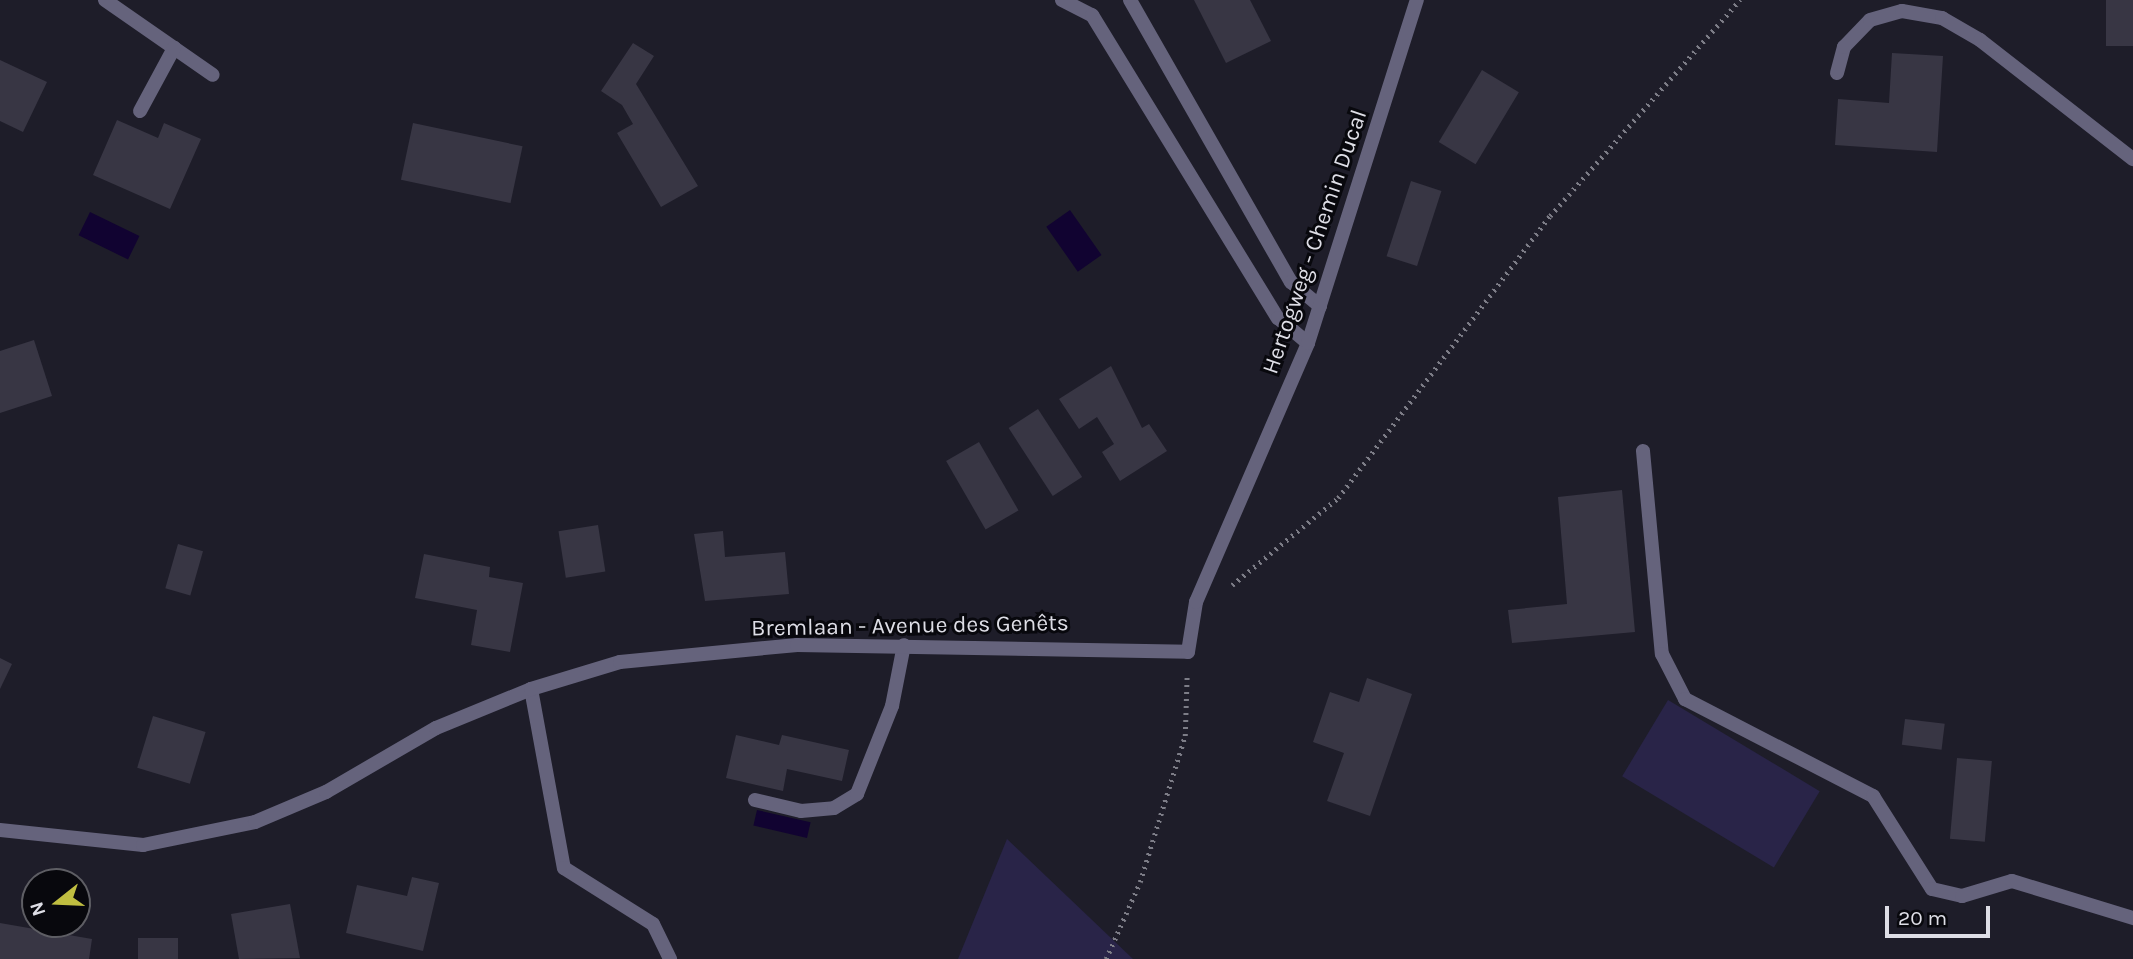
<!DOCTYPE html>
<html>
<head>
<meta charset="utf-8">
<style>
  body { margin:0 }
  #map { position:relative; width:2133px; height:959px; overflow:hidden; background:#1e1d29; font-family:Karla,sans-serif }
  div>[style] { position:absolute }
  .green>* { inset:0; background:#292448; transform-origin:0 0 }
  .water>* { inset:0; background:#110331; transform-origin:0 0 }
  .building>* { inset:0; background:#383644; transform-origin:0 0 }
  .path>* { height:4.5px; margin-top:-2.25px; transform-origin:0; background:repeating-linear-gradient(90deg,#7d7d87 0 2px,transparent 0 7px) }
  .service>* { height:14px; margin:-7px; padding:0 7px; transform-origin:7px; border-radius:7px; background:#65637c }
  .minor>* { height:14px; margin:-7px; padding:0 7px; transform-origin:7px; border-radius:7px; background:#65637c }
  span { translate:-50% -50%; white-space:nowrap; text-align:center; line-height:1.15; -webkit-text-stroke:6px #08080d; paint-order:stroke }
  .street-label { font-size:23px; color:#dedee6 }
  .north { position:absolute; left:21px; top:868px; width:70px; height:70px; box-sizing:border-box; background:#08080d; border:2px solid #5e5e64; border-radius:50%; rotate:252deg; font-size:19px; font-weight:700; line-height:28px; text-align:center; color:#dedee6 }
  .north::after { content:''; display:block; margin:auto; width:24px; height:32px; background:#c0be41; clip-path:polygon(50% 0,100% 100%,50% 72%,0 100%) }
  .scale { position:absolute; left:1885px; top:906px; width:105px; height:32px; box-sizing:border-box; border:4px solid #dedee6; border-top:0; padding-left:9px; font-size:21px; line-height:24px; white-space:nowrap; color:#dedee6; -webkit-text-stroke:5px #08080d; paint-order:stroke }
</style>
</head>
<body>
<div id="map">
  <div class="green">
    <div style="left:1668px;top:700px;width:177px;height:89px;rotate:31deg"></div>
    <div style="clip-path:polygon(1007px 839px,1133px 959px,958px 959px)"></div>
  </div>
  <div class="water">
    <div style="left:1070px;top:210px;width:55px;height:29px;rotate:55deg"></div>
    <div style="left:90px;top:212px;width:55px;height:26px;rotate:26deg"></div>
    <div style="left:757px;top:810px;width:55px;height:16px;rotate:13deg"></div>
  </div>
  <div class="building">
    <div style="clip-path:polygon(1194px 0,1250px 0,1271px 41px,1226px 63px)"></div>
    <div style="left:2106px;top:0;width:27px;height:46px"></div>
    <div style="clip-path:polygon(633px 43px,654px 56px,636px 84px,698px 186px,661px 207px,617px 133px,633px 124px,622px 105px,601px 91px)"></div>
    <div style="clip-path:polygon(1892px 53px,1943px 56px,1937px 152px,1835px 145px,1838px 99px,1889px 103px)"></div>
    <div style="clip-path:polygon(0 60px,47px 82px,23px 132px,0 121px)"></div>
    <div style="left:1482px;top:70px;width:43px;height:84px;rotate:31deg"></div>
    <div style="clip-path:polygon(117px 120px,158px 138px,164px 123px,201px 139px,170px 209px,93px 175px)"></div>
    <div style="left:413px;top:123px;width:112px;height:58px;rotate:12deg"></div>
    <div style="left:1411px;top:181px;width:32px;height:79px;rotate:18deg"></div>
    <div style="clip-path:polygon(34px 340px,52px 396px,0 413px,0 351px)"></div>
    <div style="clip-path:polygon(1111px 366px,1142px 428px,1149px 424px,1167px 451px,1120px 481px,1102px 452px,1114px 444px,1097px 417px,1079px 429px,1059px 399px)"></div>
    <div style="left:1038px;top:409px;width:81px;height:35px;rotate:57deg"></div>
    <div style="left:979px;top:442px;width:79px;height:38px;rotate:60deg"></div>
    <div style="clip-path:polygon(1622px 490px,1635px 632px,1512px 643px,1508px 610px,1567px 604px,1558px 497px)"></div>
    <div style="left:598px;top:525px;width:47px;height:40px;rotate:81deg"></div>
    <div style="clip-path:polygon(723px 531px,725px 557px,785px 552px,789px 594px,705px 601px,694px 534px)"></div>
    <div style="left:178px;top:544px;width:26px;height:46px;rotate:16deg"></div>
    <div style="clip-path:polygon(424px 554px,490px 567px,489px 577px,523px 583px,510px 652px,471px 645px,477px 610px,415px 598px)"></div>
    <div style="clip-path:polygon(0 658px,12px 664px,0 689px)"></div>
    <div style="clip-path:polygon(1367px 678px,1412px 694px,1370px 816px,1327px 801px,1344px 753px,1313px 742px,1330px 692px,1359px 702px)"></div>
    <div style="left:153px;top:716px;width:55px;height:54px;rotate:17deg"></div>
    <div style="left:1905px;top:719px;width:40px;height:26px;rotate:7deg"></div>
    <div style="clip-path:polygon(736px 735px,779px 745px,782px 735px,849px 750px,842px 781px,787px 769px,783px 791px,726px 778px)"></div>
    <div style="left:1957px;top:758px;width:35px;height:81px;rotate:5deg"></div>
    <div style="clip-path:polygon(412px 877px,439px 883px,423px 951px,346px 933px,357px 885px,407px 896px)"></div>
    <div style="clip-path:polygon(290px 904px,300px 958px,239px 959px,231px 914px)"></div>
    <div style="clip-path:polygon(0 923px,92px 939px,89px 959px,0 959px)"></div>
    <div style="left:178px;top:938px;width:21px;height:40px;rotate:90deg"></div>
  </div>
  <div class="path">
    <div style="left:1232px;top:585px;width:137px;rotate:-39.4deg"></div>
    <div style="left:1338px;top:498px;width:353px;rotate:-53.1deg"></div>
    <div style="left:1550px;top:216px;width:288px;rotate:-48.7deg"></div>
    <div style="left:1106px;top:959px;width:84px;rotate:-66.2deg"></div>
    <div style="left:1140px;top:882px;width:153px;rotate:-72.9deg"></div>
    <div style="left:1185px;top:736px;width:62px;rotate:-88.2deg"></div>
  </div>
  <div class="service">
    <div style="left:105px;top:0;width:131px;rotate:34.8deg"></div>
    <div style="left:1062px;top:0;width:34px;rotate:27deg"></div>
    <div style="left:1092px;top:15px;width:356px;rotate:58.5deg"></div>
    <div style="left:1278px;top:318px;width:39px;rotate:40deg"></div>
    <div style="left:1130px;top:0;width:325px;rotate:60.3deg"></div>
    <div style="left:1291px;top:282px;width:38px;rotate:40deg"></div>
    <div style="left:1837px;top:73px;width:27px;rotate:-75deg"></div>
    <div style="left:1844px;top:47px;width:37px;rotate:-46deg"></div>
    <div style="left:1870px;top:20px;width:33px;rotate:-16deg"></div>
    <div style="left:1902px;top:11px;width:41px;rotate:9.9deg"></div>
    <div style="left:1942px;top:18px;width:44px;rotate:30.1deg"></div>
    <div style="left:1980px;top:40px;width:194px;rotate:37.9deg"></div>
    <div style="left:140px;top:111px;width:72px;rotate:-61.6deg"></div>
    <div style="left:1643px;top:451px;width:204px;rotate:84.7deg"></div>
    <div style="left:1662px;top:654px;width:51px;rotate:62.9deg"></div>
    <div style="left:1685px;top:699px;width:212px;rotate:27.3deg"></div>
    <div style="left:1873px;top:796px;width:110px;rotate:57.6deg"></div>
    <div style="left:1932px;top:889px;width:31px;rotate:13deg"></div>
    <div style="left:1962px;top:896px;width:52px;rotate:-16.7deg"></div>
    <div style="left:2012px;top:881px;width:127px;rotate:17deg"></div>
    <div style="left:531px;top:689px;width:182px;rotate:79.6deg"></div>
    <div style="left:564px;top:868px;width:105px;rotate:32.2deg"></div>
    <div style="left:653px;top:924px;width:39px;rotate:64deg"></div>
    <div style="left:755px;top:800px;width:47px;rotate:13.4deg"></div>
    <div style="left:801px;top:811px;width:33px;rotate:-5deg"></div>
    <div style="left:834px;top:808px;width:27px;rotate:-31deg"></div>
    <div style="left:857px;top:794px;width:95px;rotate:-68.3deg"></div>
    <div style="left:892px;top:706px;width:62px;rotate:-78.9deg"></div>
  </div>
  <div class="minor">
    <div style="left:0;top:830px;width:144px;rotate:6deg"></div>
    <div style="left:143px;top:845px;width:114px;rotate:-11.6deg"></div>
    <div style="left:255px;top:822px;width:77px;rotate:-22.9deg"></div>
    <div style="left:326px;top:792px;width:127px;rotate:-30.2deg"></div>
    <div style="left:436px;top:728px;width:103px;rotate:-22.3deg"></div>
    <div style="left:531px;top:689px;width:93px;rotate:-16.9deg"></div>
    <div style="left:620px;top:662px;width:178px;rotate:-5.5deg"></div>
    <div style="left:797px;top:645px;width:391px;rotate:1deg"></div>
    <div style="left:1188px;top:652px;width:51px;rotate:-80.9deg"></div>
    <div style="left:1196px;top:602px;width:282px;rotate:-66.6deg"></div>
    <div style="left:1308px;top:343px;width:360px;rotate:-72.4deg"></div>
  </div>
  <div class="street-label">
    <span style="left:1315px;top:242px;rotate:-71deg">Hertogweg - Chemin Ducal</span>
    <span style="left:910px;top:626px;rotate:-1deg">Bremlaan - Avenue des Genêts</span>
  </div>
  <div class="north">N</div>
  <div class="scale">20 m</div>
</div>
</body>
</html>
